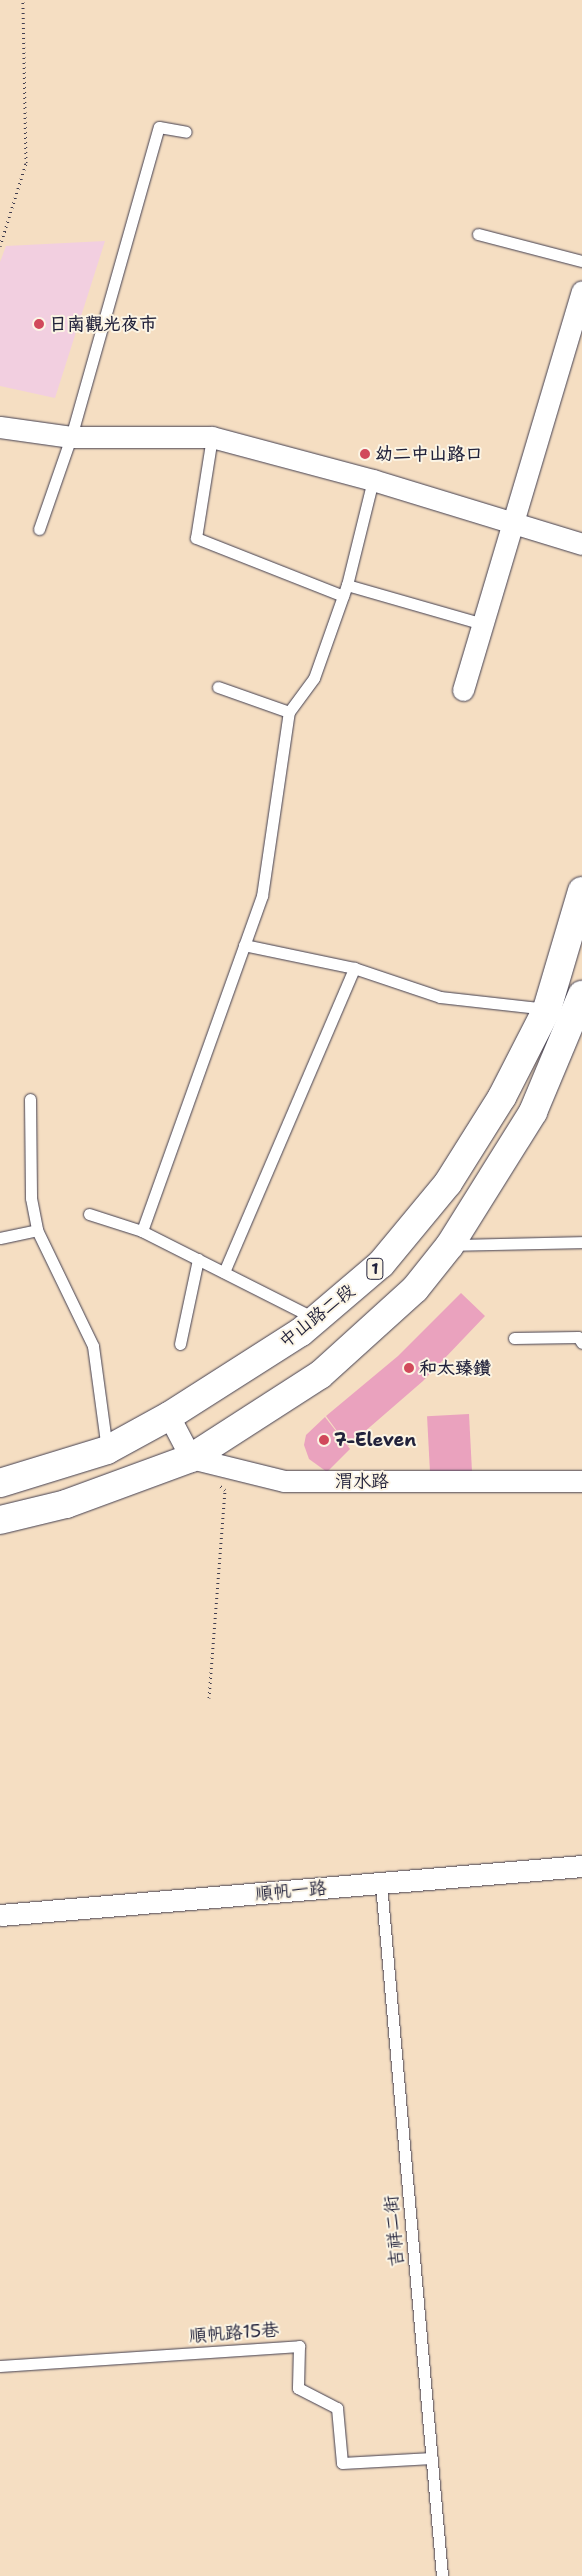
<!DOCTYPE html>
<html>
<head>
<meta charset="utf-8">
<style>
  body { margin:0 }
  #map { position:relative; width:582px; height:2576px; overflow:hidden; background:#f5dec2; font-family:"Shantell Sans","LXGW WenKai TC",sans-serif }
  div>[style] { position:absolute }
  .built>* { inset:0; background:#f2cfe0 }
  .building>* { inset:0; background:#eaa2be; transform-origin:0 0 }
  .path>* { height:3px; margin-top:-1.5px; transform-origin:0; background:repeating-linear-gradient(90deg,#423e4f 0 1px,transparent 0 5px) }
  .roads { filter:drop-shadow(0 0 1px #423e4f) drop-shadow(0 0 1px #423e4f) }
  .lane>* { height:11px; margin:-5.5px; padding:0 5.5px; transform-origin:5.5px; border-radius:5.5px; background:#fff }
  .street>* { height:21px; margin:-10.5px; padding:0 10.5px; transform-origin:10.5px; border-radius:10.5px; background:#fff }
  .primary>* { height:28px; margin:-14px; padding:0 14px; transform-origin:14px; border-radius:14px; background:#fff }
  .dots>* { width:14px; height:14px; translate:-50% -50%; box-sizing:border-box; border:2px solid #fcf5e5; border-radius:50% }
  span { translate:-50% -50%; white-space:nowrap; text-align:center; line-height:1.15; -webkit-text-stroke:4px #fcf5e5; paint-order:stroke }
  .shield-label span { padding:1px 4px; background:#fcf5e5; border:1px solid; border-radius:4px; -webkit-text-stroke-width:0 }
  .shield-label { font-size:16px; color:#22223b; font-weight:700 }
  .poi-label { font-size:18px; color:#22223b; font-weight:700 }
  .left { translate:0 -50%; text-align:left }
  .street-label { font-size:18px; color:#22223b }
</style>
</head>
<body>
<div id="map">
  <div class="built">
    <div style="clip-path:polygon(105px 241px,55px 398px,0 386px,0 262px,6px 246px)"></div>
  </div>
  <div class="building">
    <div style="clip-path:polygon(461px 1293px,485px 1316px,423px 1381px,348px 1446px,326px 1416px,398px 1356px)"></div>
    <div style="left:469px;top:1414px;width:57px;height:42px;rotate:87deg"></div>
    <div style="clip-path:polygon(325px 1417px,350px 1449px,327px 1472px,309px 1459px,304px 1445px,306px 1435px)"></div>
  </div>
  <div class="path">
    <div style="left:0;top:246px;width:87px;rotate:-72.6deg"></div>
    <div style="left:26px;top:163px;width:163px;rotate:-91.1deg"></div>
    <div style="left:209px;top:1698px;width:209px;rotate:-85.6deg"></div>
    <div style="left:225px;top:1490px;width:6px;rotate:-141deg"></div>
  </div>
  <div class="roads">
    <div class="lane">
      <div style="left:478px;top:234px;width:107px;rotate:14.6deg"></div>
      <div style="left:212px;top:437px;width:102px;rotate:99deg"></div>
      <div style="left:196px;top:538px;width:158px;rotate:21.5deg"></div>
      <div style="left:39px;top:529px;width:97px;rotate:-70.8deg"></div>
      <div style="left:71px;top:437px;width:322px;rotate:-74.2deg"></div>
      <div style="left:159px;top:127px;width:27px;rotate:10deg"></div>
      <div style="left:347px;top:585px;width:141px;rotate:16deg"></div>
      <div style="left:218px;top:687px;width:75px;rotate:19.4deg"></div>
      <div style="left:244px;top:945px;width:112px;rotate:11.8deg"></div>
      <div style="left:354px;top:968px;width:91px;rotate:18.6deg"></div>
      <div style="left:440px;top:997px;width:108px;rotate:6.4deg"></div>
      <div style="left:30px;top:1099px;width:99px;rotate:89.4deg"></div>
      <div style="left:31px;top:1198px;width:33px;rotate:79deg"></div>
      <div style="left:37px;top:1230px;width:129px;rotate:64.2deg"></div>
      <div style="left:93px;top:1346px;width:105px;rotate:82.3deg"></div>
      <div style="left:89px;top:1214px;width:56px;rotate:17.8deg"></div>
      <div style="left:0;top:1238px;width:38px;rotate:-12deg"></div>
      <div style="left:451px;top:1245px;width:131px;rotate:-1.3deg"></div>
      <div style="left:224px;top:1272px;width:331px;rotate:-66.8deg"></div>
      <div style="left:316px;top:1319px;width:195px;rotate:-153.2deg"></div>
      <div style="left:142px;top:1231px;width:356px;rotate:-70.3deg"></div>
      <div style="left:262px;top:896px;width:186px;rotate:-81.7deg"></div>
      <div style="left:289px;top:712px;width:42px;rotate:-53.7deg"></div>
      <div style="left:314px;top:678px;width:99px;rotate:-70.5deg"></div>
      <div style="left:347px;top:585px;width:108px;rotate:-76.1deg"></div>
      <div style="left:514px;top:1338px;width:64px;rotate:-0.9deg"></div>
      <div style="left:578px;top:1337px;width:7px;rotate:56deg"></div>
      <div style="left:180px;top:1344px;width:87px;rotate:-78deg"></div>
      <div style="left:381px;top:1884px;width:695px;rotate:84.96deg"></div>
      <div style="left:0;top:2366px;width:300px;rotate:-3.8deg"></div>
      <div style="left:299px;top:2346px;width:42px;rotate:91.4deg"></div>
      <div style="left:298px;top:2388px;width:44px;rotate:27.1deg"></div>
      <div style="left:337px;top:2408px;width:55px;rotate:84.8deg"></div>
      <div style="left:342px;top:2463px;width:90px;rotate:-3.2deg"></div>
    </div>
    <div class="street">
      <div style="left:0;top:427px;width:72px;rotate:8deg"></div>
      <div style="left:71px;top:437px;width:141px"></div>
      <div style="left:212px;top:437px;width:167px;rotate:15deg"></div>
      <div style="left:373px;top:480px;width:219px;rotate:17deg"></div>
      <div style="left:463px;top:690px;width:416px;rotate:-73.4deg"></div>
      <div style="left:169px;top:1416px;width:47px;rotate:62.4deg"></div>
      <div style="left:191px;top:1458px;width:96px;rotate:13.9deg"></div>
      <div style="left:284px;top:1481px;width:298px"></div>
      <div style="left:0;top:1915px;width:584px;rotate:-4.81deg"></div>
    </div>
    <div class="primary">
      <div style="left:0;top:1483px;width:112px;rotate:-17.1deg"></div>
      <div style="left:107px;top:1450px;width:71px;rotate:-28.7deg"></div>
      <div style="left:169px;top:1416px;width:156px;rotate:-32.5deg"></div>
      <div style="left:301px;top:1332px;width:105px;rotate:-40.4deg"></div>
      <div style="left:381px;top:1264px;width:105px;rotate:-50.4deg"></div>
      <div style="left:448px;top:1183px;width:102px;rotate:-57.9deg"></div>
      <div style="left:502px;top:1097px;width:99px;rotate:-62.9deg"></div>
      <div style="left:547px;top:1009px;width:123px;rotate:-73.5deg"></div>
      <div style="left:0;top:1520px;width:68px;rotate:-13.6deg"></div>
      <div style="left:66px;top:1504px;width:133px;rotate:-20.2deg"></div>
      <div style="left:191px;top:1458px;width:153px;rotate:-32.8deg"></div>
      <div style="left:320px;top:1375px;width:128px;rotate:-42.2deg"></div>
      <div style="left:415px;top:1289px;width:56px;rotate:-51.5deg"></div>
      <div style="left:450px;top:1245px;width:157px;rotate:-58deg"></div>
      <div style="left:533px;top:1112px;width:127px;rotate:-67.3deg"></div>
    </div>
  </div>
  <div class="dots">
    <div style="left:39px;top:324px;background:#d1495b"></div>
    <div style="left:365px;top:454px;background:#d1495b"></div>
    <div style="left:409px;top:1368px;background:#d1495b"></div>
    <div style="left:324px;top:1440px;background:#d1495b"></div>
  </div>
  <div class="shield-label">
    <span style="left:375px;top:1269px">1</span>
  </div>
  <div class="poi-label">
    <span class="left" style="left:49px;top:324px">日南觀光夜市</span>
    <span class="left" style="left:375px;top:454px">幼二中山路口</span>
    <span class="left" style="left:419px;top:1368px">和太臻鑽</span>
    <span class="left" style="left:334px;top:1440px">7-Eleven</span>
  </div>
  <div class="street-label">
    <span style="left:317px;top:1316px;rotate:-38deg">中山路二段</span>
    <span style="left:362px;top:1481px">渭水路</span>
    <span style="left:291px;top:1891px;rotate:-5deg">順帆一路</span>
    <span style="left:394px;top:2231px;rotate:-95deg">吉祥二街</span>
    <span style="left:234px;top:2333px;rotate:-4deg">順帆路15巷</span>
  </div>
</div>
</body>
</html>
